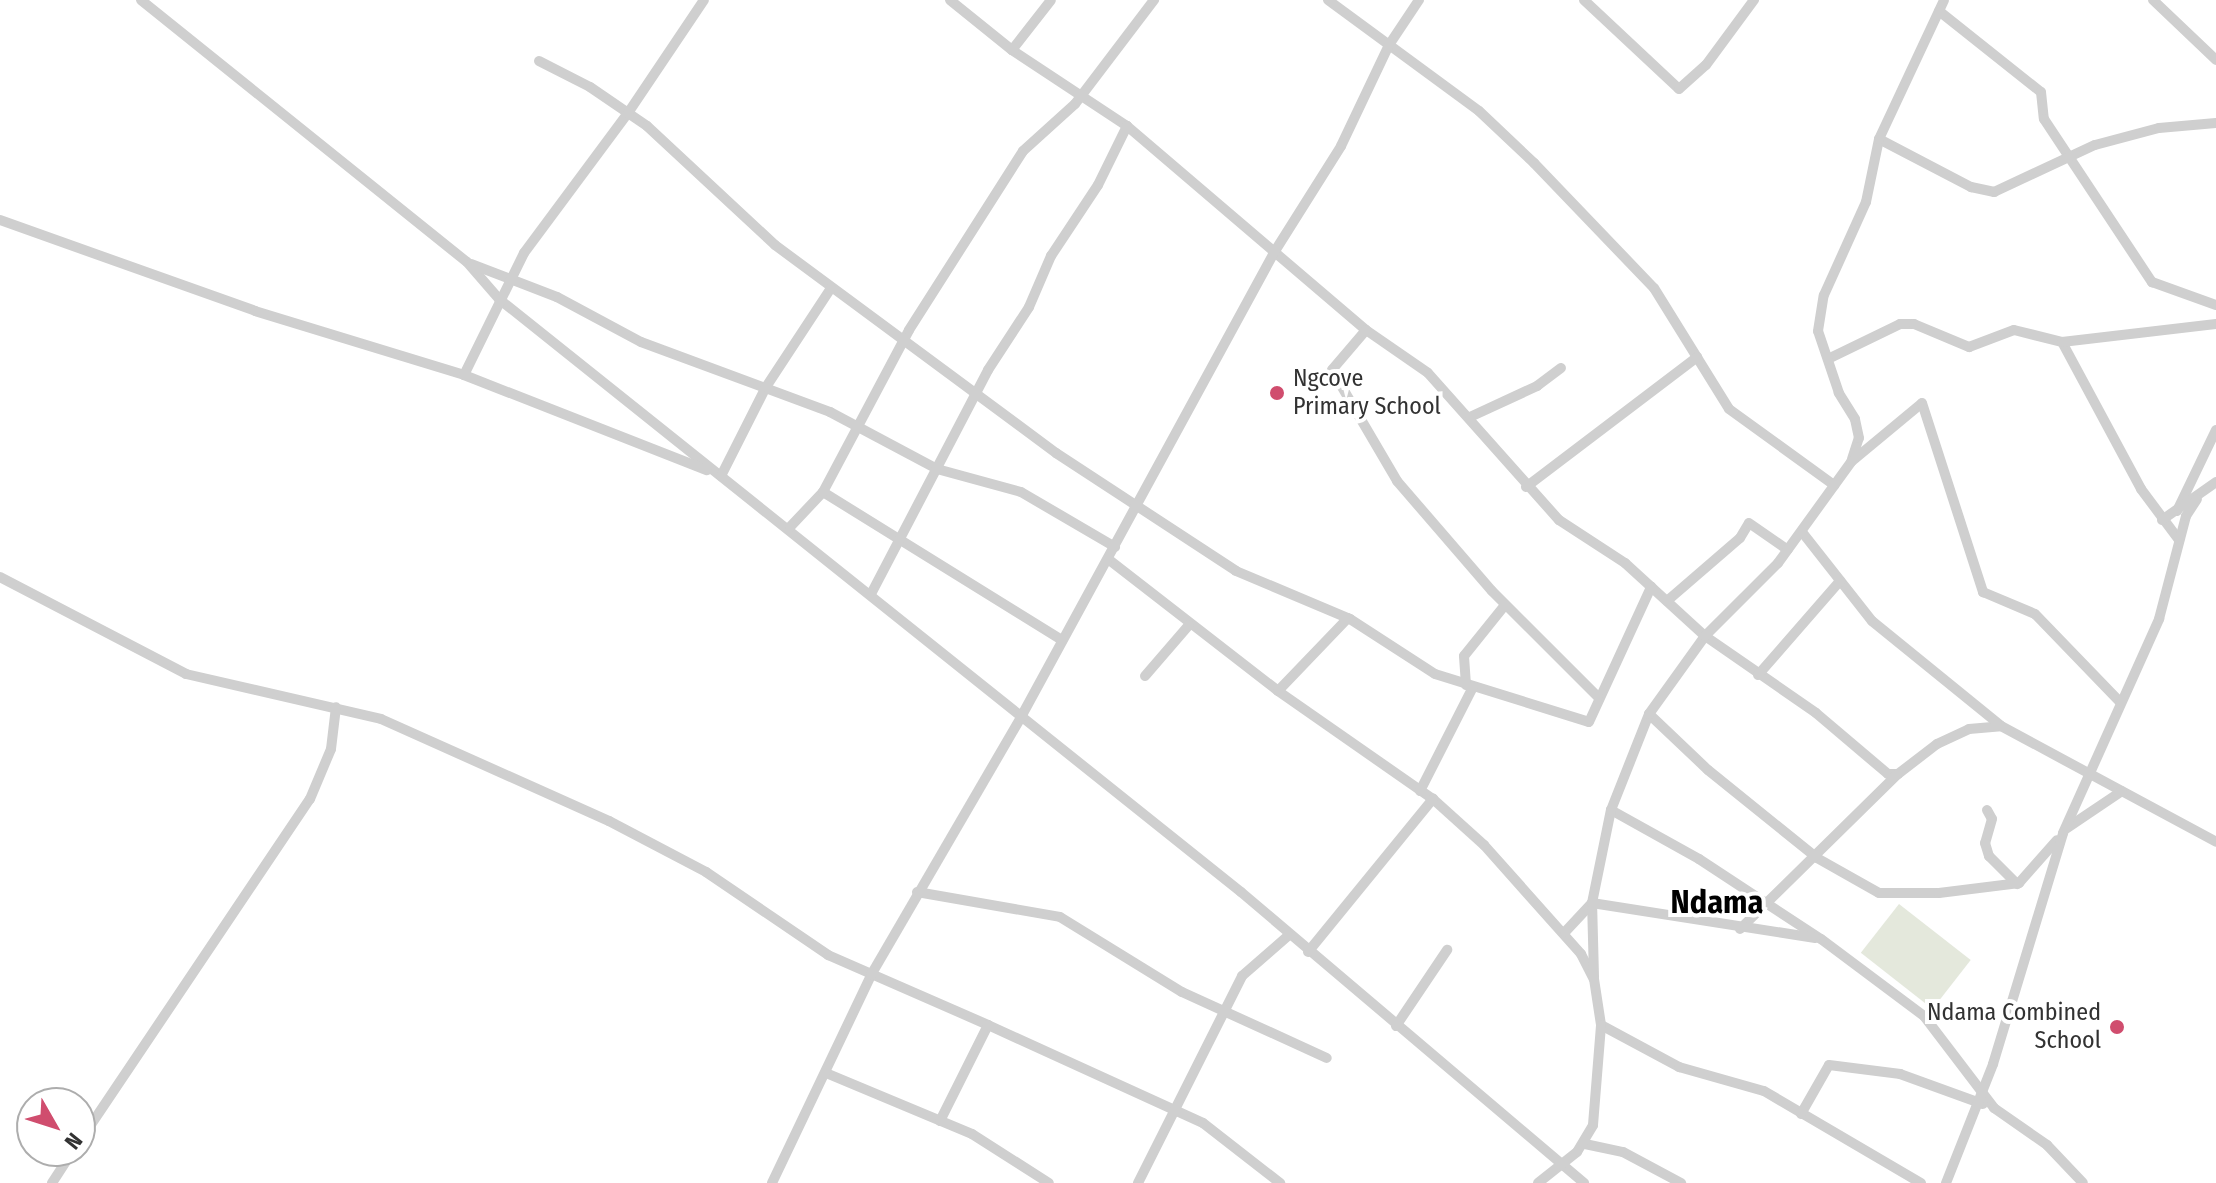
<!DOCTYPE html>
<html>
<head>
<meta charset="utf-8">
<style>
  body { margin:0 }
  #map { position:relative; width:2216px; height:1183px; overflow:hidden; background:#fff; font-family:"Fira Sans Condensed",sans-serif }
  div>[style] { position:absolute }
  .green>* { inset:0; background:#e4e8dc; transform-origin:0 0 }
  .minor>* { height:10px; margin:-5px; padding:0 5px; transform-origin:5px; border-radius:5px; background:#cfcfcf }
  .dots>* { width:22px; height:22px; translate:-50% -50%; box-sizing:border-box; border:4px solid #fff; border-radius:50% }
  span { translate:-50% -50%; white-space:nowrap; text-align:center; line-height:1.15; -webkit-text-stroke:8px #fff; paint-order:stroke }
  .poi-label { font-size:24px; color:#323232 }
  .left { translate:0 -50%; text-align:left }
  .right { translate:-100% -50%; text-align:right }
  .district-label { font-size:32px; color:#000; font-weight:700 }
  .north { position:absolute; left:16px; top:1087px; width:80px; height:80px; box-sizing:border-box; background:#fff; border:2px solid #adadad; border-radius:50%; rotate:129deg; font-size:22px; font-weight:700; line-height:32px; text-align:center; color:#323232 }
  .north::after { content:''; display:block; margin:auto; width:28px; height:36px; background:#d04d6e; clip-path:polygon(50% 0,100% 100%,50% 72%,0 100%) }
</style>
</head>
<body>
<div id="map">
  <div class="green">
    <div style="left:1899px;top:904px;width:91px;height:62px;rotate:38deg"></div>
  </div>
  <div class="minor">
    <div style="left:141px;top:0;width:418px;rotate:38.8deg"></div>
    <div style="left:467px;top:262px;width:49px;rotate:49.1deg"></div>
    <div style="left:499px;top:299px;width:950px;rotate:38.63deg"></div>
    <div style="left:1241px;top:892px;width:450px;rotate:40.3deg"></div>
    <div style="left:950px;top:0;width:80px;rotate:38.9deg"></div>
    <div style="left:1012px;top:50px;width:138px;rotate:33.5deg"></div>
    <div style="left:1127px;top:126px;width:314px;rotate:40.5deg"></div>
    <div style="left:1366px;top:330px;width:75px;rotate:34.7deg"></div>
    <div style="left:1428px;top:373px;width:197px;rotate:48.3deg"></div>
    <div style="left:1559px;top:520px;width:79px;rotate:33.1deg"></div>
    <div style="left:1625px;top:563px;width:108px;rotate:42.4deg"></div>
    <div style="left:1705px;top:636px;width:135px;rotate:34.7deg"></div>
    <div style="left:1816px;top:713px;width:94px;rotate:40.3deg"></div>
    <div style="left:1888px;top:774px;width:10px"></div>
    <div style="left:1898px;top:774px;width:49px;rotate:-37.6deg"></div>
    <div style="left:1937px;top:744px;width:35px;rotate:-25deg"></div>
    <div style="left:1969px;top:729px;width:32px;rotate:-5deg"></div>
    <div style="left:1328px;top:0;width:187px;rotate:36.3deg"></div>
    <div style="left:1479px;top:111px;width:76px;rotate:43.4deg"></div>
    <div style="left:1534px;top:163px;width:173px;rotate:46.2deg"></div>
    <div style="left:1654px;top:288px;width:142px;rotate:58.2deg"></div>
    <div style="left:1729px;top:409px;width:130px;rotate:35.9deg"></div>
    <div style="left:1584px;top:0;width:130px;rotate:43.1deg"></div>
    <div style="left:1679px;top:89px;width:36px;rotate:-42deg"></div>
    <div style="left:1706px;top:65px;width:81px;rotate:-53.6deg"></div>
    <div style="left:2153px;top:0;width:87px;rotate:43.6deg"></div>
    <div style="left:1939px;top:11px;width:130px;rotate:38.5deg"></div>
    <div style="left:2041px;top:92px;width:27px;rotate:84deg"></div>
    <div style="left:2044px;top:119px;width:196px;rotate:56.5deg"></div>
    <div style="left:2152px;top:282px;width:68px;rotate:19.8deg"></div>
    <div style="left:1012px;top:50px;width:63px;rotate:-52deg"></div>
    <div style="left:539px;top:61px;width:57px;rotate:27deg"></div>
    <div style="left:590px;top:87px;width:69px;rotate:34.4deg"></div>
    <div style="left:647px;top:126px;width:175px;rotate:42.9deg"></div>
    <div style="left:775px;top:245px;width:350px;rotate:36.5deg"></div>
    <div style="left:1056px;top:453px;width:215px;rotate:33.2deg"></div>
    <div style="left:1236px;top:571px;width:124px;rotate:22.8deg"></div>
    <div style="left:1350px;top:619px;width:101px;rotate:32.9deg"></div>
    <div style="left:1435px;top:674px;width:161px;rotate:17.3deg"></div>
    <div style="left:1589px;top:722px;width:149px;rotate:-65.3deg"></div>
    <div style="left:1879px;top:139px;width:104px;rotate:27.6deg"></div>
    <div style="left:1971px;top:187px;width:24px;rotate:12deg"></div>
    <div style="left:1994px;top:192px;width:111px;rotate:-25deg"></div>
    <div style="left:2095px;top:145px;width:66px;rotate:-14.9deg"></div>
    <div style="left:2159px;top:128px;width:57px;rotate:-5deg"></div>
    <div style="left:0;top:220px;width:271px;rotate:19.6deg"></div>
    <div style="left:255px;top:311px;width:219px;rotate:17deg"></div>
    <div style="left:464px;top:375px;width:261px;rotate:21.4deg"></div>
    <div style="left:471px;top:264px;width:92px;rotate:21deg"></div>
    <div style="left:557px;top:297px;width:95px;rotate:28.2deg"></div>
    <div style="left:641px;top:342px;width:202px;rotate:20.3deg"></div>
    <div style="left:830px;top:412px;width:121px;rotate:28deg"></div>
    <div style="left:937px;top:469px;width:87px;rotate:15.3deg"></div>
    <div style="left:1021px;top:492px;width:109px;rotate:30.3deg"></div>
    <div style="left:1366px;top:330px;width:52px;rotate:130.4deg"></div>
    <div style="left:1332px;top:370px;width:129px;rotate:59.6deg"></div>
    <div style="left:1397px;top:481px;width:145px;rotate:49.2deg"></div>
    <div style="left:1492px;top:591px;width:150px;rotate:45deg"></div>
    <div style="left:2062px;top:342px;width:167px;rotate:61.7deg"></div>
    <div style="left:2141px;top:489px;width:64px;rotate:53.3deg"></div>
    <div style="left:1830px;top:358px;width:78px;rotate:-25.9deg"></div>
    <div style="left:1900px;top:324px;width:14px"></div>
    <div style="left:1914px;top:324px;width:60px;rotate:22.7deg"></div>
    <div style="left:1969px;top:347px;width:48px;rotate:-20.7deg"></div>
    <div style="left:2014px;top:330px;width:49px;rotate:14deg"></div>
    <div style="left:2062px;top:342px;width:155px;rotate:-6.7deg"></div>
    <div style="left:464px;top:375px;width:136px;rotate:-63.8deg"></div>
    <div style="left:524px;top:253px;width:174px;rotate:-53.4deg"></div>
    <div style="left:628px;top:113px;width:136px;rotate:-56.1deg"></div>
    <div style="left:1470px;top:417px;width:74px;rotate:-24.8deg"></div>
    <div style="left:1537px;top:386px;width:30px;rotate:-37deg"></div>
    <div style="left:1852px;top:459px;width:22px;rotate:-72deg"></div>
    <div style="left:1859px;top:438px;width:19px;rotate:-102deg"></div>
    <div style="left:1855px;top:419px;width:31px;rotate:-122deg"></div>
    <div style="left:1839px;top:393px;width:65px;rotate:-108.7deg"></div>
    <div style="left:1818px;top:331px;width:36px;rotate:-81deg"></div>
    <div style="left:1824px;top:295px;width:102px;rotate:-65.7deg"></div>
    <div style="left:1866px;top:202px;width:64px;rotate:-78.3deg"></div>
    <div style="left:1879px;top:139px;width:153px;rotate:-64.9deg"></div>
    <div style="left:721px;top:476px;width:100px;rotate:-63.2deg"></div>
    <div style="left:766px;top:387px;width:118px;rotate:-56.7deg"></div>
    <div style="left:1526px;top:487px;width:215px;rotate:-37.2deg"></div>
    <div style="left:823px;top:492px;width:281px;rotate:31.8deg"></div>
    <div style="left:2177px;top:511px;width:90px;rotate:-64.3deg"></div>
    <div style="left:2162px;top:520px;width:66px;rotate:-35.1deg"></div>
    <div style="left:790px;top:527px;width:48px;rotate:-46.7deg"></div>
    <div style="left:823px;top:492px;width:183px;rotate:-62deg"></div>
    <div style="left:909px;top:330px;width:212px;rotate:-57.5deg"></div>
    <div style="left:1023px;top:151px;width:70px;rotate:-42.1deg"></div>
    <div style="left:1075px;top:104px;width:131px;rotate:-52.8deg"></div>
    <div style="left:1802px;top:532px;width:113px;rotate:51.8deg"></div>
    <div style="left:1872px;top:621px;width:166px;rotate:39.1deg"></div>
    <div style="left:2001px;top:726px;width:244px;rotate:28.3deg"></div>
    <div style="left:1108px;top:559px;width:215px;rotate:37.8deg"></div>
    <div style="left:1278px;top:691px;width:189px;rotate:34.9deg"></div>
    <div style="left:1433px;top:799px;width:69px;rotate:42deg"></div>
    <div style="left:1484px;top:845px;width:146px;rotate:48.3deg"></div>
    <div style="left:1581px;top:954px;width:28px;rotate:63deg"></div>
    <div style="left:1594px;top:979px;width:47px;rotate:81.3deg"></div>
    <div style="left:1601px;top:1025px;width:89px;rotate:28.3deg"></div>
    <div style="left:1679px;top:1067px;width:88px;rotate:15.8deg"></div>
    <div style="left:1764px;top:1091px;width:182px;rotate:30.4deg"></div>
    <div style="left:0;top:577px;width:210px;rotate:27.5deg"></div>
    <div style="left:186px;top:674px;width:200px;rotate:13deg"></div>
    <div style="left:381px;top:719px;width:250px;rotate:24.1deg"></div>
    <div style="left:609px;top:821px;width:110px;rotate:27.7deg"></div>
    <div style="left:706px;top:872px;width:148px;rotate:34.2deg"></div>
    <div style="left:828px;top:955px;width:175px;rotate:23.6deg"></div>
    <div style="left:871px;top:594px;width:253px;rotate:-62.4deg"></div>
    <div style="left:988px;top:370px;width:75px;rotate:-56.9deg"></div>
    <div style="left:1029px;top:307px;width:56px;rotate:-66.7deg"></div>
    <div style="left:1051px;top:256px;width:85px;rotate:-56.5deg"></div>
    <div style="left:1098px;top:185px;width:66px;rotate:-63.8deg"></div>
    <div style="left:1667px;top:601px;width:96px;rotate:-40.8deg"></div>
    <div style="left:1740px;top:538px;width:17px;rotate:-59deg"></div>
    <div style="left:1749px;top:523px;width:47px;rotate:34.7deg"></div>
    <div style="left:1758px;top:675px;width:125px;rotate:-48.9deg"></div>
    <div style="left:1145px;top:676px;width:67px;rotate:-49.2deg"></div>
    <div style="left:1466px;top:685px;width:29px;rotate:-94deg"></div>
    <div style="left:1464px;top:656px;width:65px;rotate:-51.2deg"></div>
    <div style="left:1278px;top:691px;width:101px;rotate:-46.2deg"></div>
    <div style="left:1649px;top:714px;width:81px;rotate:43.5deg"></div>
    <div style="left:1708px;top:770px;width:140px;rotate:38.9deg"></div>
    <div style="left:1817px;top:858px;width:71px;rotate:29.4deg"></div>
    <div style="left:1879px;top:893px;width:60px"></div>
    <div style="left:1939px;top:893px;width:81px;rotate:-7.1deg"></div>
    <div style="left:2019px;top:883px;width:57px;rotate:-48.5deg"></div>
    <div style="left:1420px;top:791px;width:117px;rotate:-63deg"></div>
    <div style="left:1611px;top:810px;width:101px;rotate:29.1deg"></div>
    <div style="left:1699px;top:859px;width:146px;rotate:33.3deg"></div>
    <div style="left:1821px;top:939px;width:129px;rotate:36.8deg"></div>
    <div style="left:1924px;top:1016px;width:116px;rotate:52.7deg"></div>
    <div style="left:1994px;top:1108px;width:65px;rotate:34.9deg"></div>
    <div style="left:2047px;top:1145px;width:52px;rotate:46.5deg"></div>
    <div style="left:1987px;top:810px;width:10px;rotate:61deg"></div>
    <div style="left:1992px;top:819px;width:25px;rotate:106deg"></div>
    <div style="left:1985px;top:843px;width:14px;rotate:73deg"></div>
    <div style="left:1989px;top:856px;width:40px;rotate:45deg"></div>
    <div style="left:2067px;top:828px;width:66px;rotate:-33.9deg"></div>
    <div style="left:917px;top:892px;width:145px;rotate:9.9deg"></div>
    <div style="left:1060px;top:917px;width:143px;rotate:31.6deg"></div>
    <div style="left:1182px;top:992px;width:159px;rotate:24.5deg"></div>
    <div style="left:1740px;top:929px;width:221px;rotate:-44.5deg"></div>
    <div style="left:1565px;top:932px;width:40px;rotate:-47deg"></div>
    <div style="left:1592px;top:903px;width:95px;rotate:-78.5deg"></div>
    <div style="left:1611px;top:810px;width:103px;rotate:-68.4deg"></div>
    <div style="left:1649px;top:714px;width:96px;rotate:-54.3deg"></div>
    <div style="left:1705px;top:636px;width:103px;rotate:-45deg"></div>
    <div style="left:1778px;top:563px;width:125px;rotate:-54.1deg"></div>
    <div style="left:1851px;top:462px;width:92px;rotate:-39.7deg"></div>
    <div style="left:1922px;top:403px;width:199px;rotate:72.1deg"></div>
    <div style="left:1983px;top:592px;width:56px;rotate:22.9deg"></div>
    <div style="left:2035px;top:614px;width:121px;rotate:46deg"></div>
    <div style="left:1308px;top:952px;width:198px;rotate:-50.8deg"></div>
    <div style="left:1594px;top:977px;width:74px;rotate:-91.5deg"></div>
    <div style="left:1592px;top:903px;width:226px;rotate:8.9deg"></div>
    <div style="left:1396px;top:1026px;width:92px;rotate:-56.1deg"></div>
    <div style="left:826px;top:1073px;width:158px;rotate:22.7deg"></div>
    <div style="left:972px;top:1134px;width:91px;rotate:32.5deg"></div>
    <div style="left:1801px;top:1114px;width:56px;rotate:-60.3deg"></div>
    <div style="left:1829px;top:1065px;width:72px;rotate:7.2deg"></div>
    <div style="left:1900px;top:1074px;width:88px;rotate:19.9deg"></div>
    <div style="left:940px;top:1121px;width:107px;rotate:-63.4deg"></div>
    <div style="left:988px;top:1025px;width:236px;rotate:24.5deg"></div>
    <div style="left:1203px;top:1123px;width:98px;rotate:37.9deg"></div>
    <div style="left:80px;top:1141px;width:412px;rotate:-56.1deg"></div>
    <div style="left:310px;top:799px;width:54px;rotate:-67.2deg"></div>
    <div style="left:331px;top:749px;width:42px;rotate:-83.2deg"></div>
    <div style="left:1585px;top:1144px;width:39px;rotate:12deg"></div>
    <div style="left:1623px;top:1152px;width:66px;rotate:28.1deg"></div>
    <div style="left:52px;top:1183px;width:38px;rotate:-57deg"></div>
    <div style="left:772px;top:1183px;width:230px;rotate:-64.5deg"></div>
    <div style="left:871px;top:975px;width:298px;rotate:-59.8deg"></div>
    <div style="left:1021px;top:717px;width:531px;rotate:-61.41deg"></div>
    <div style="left:1275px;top:251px;width:124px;rotate:-57.8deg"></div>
    <div style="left:1341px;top:146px;width:112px;rotate:-64.6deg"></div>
    <div style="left:1389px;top:45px;width:54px;rotate:-56.3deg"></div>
    <div style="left:1138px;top:1183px;width:232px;rotate:-63.3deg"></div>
    <div style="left:1242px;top:976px;width:62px;rotate:-41.1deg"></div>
    <div style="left:1538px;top:1183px;width:50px;rotate:-38.5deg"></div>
    <div style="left:1577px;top:1152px;width:31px;rotate:-59deg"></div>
    <div style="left:1593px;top:1125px;width:100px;rotate:-85.4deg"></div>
    <div style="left:1946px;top:1183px;width:128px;rotate:-68.4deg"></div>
    <div style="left:1993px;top:1064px;width:241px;rotate:-73.1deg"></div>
    <div style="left:2063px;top:833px;width:235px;rotate:-65.8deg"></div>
    <div style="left:2159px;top:619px;width:106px;rotate:-75.3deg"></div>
    <div style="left:2186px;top:516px;width:20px;rotate:-57deg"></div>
  </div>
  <div class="dots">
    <div style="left:1277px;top:393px;background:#d04d6e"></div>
    <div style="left:2117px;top:1027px;background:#d04d6e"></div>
  </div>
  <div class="poi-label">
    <span class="left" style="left:1293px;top:393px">Ngcove<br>Primary School</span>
    <span class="right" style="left:2101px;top:1027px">Ndama Combined<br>School</span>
  </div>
  <div class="district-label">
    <span style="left:1717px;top:902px">Ndama</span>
  </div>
  <div class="north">N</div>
</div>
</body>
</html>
